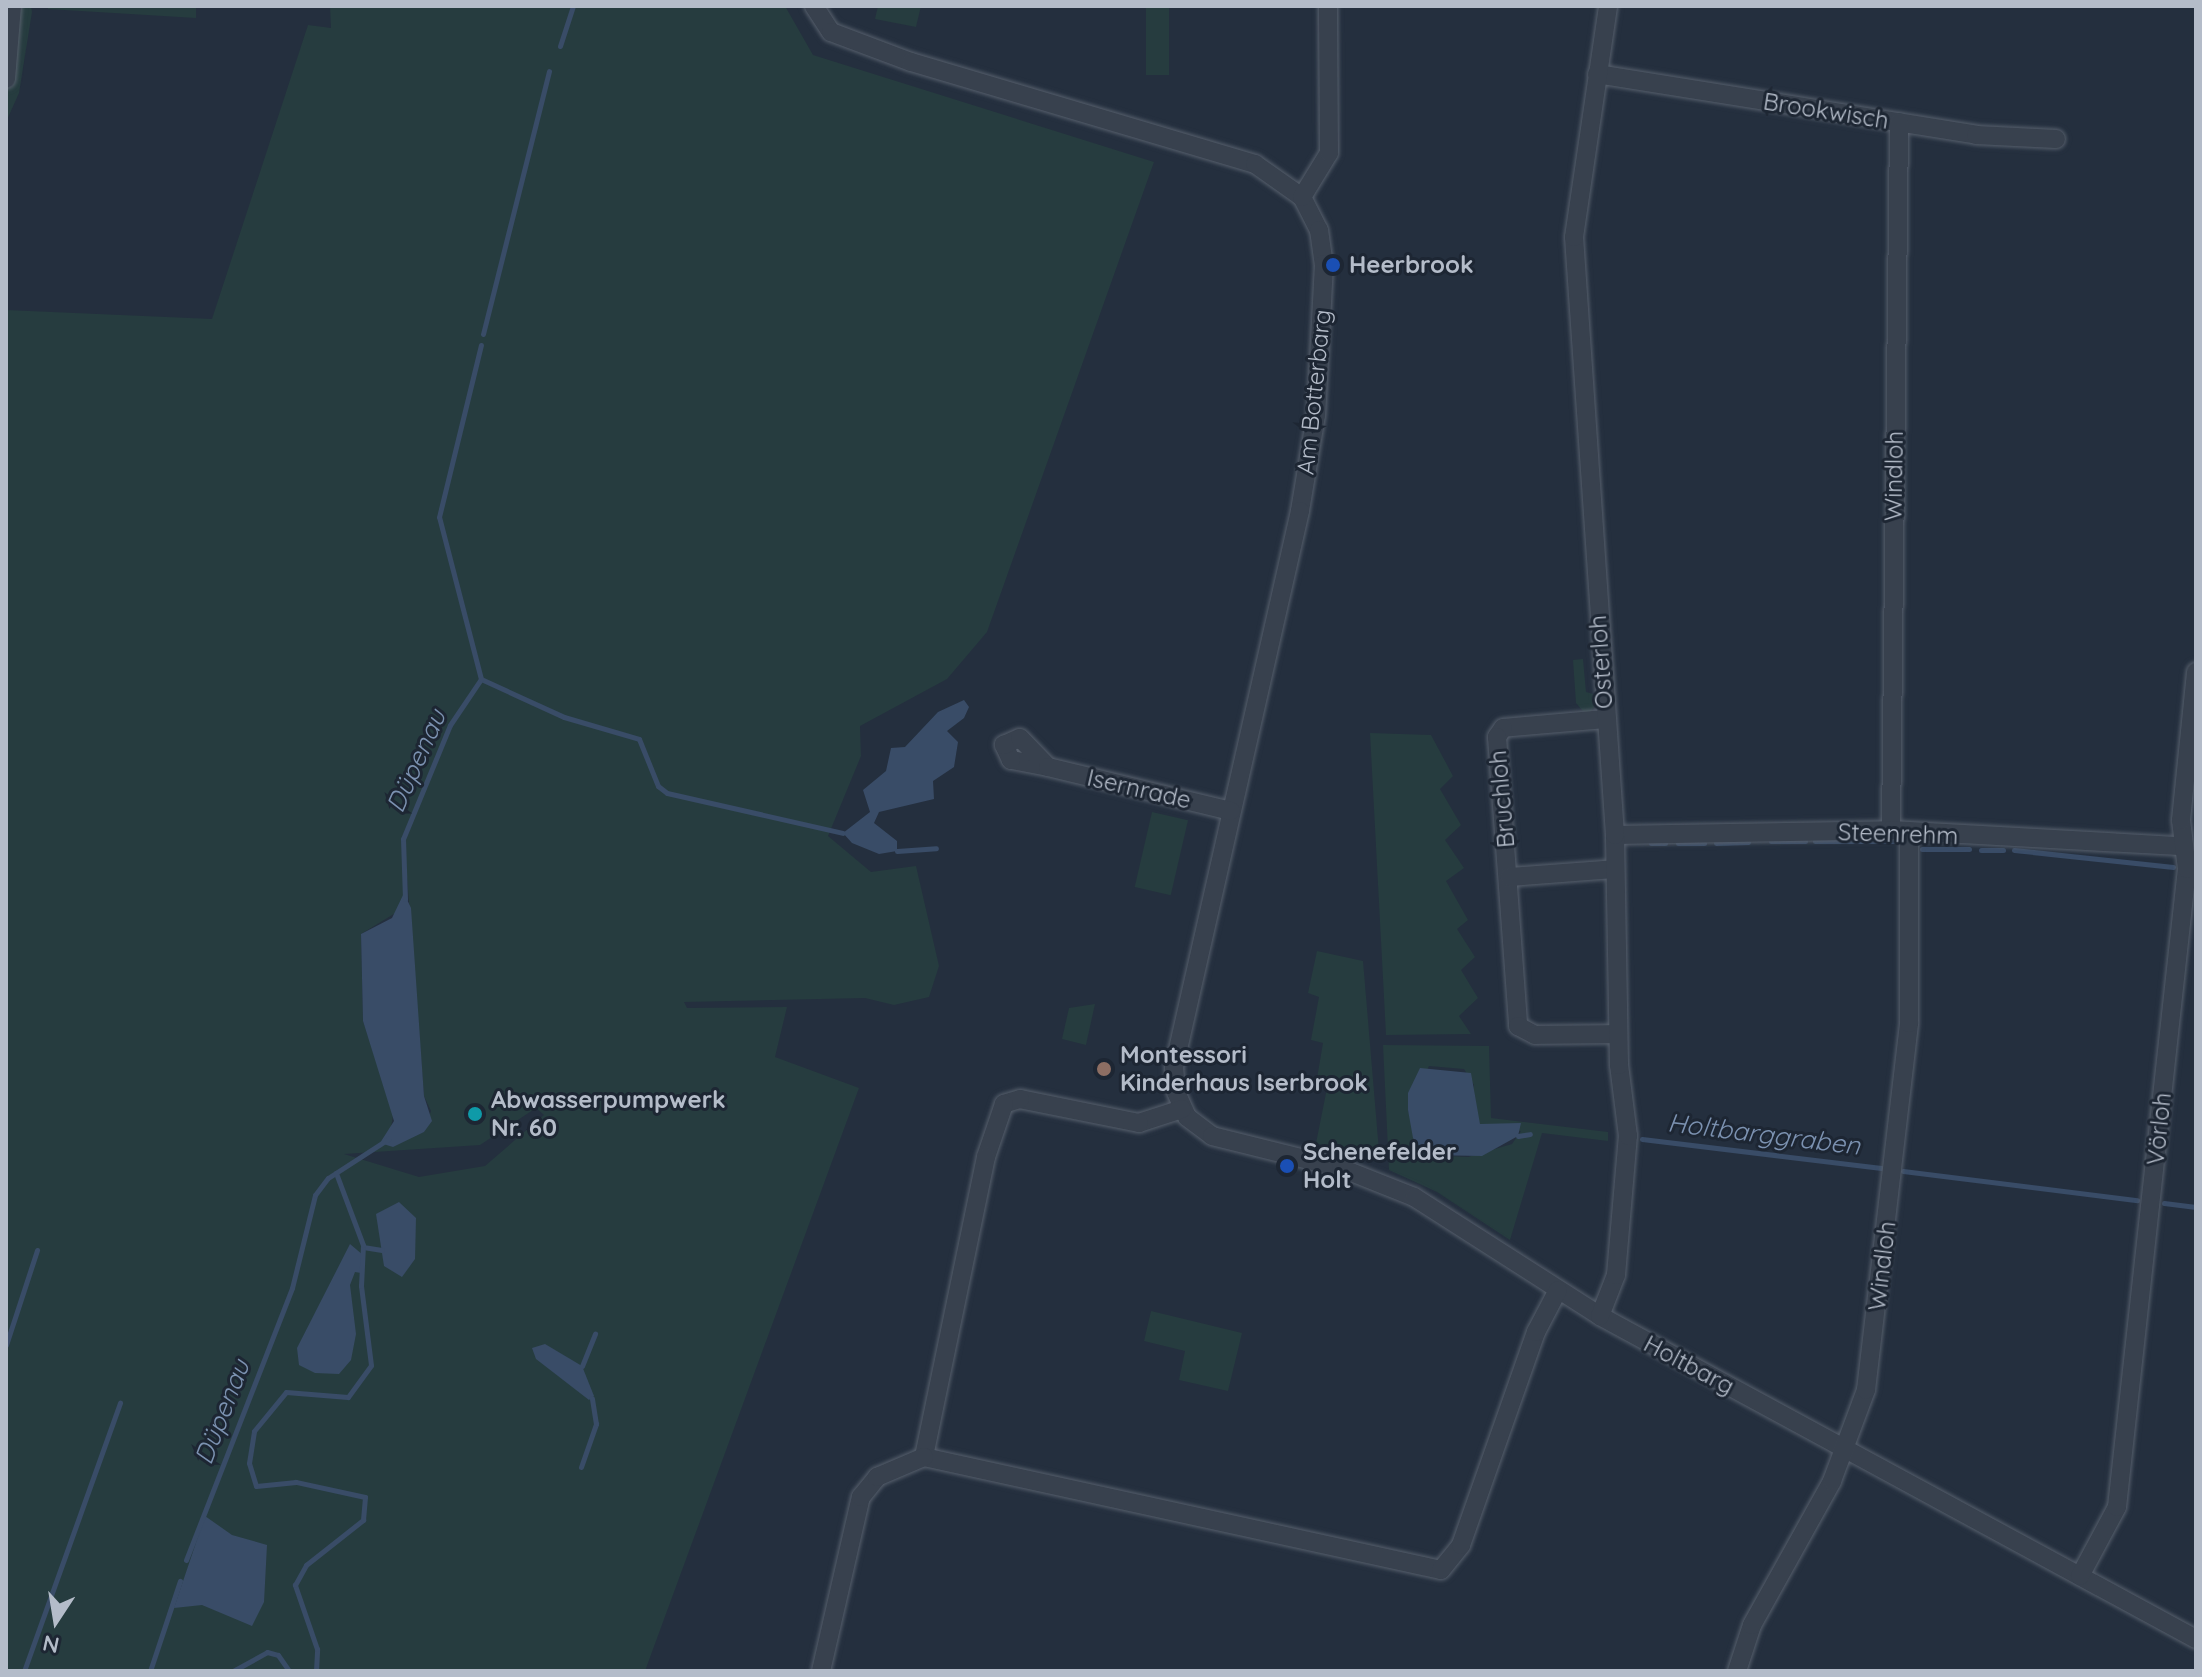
<!DOCTYPE html>
<html>
<head>
<meta charset="utf-8">
<style>
  body { margin:0 }
  #map { position:relative; width:2202px; height:1677px; overflow:hidden; background:#242f3e; font-family:Quicksand,sans-serif }
  div>[style] { position:absolute }
  .green>* { inset:0; background:#263c3f; transform-origin:0 0 }
  .water>* { inset:0; background:#394c67 }
  .stream>* { height:5px; margin:-2.5px; padding:0 2.5px; transform-origin:2.5px; border-radius:2.5px; background:#394c67 }
  .roads { filter:drop-shadow(0 0 2px #565f6c) drop-shadow(0 0 2px #565f6c) }
  .street>* { height:18px; margin:-9px; padding:0 9px; transform-origin:9px; border-radius:9px; background:#38414e }
  .dots>* { width:22px; height:22px; translate:-50% -50%; box-sizing:border-box; border:4px solid #1d2633; border-radius:50% }
  span { translate:-50% -50%; white-space:nowrap; text-align:center; line-height:1.15; -webkit-text-stroke:6px #1d2633; paint-order:stroke }
  .street-label { font-size:24px; color:#b4bcc9 }
  .poi-label { font-size:24px; color:#b4bcc9; font-weight:700 }
  .left { translate:0 -50%; text-align:left }
  .water-label { font-size:26px; color:#7c92b1; font-style:italic }
  .frame { position:absolute; inset:0; border:8px solid #b4bcc9; pointer-events:none }
  .north { position:absolute; left:16px; top:1581px; width:80px; height:80px; -webkit-text-stroke:6px #1d2633; paint-order:stroke; rotate:192deg; font-size:22px; font-weight:700; line-height:32px; text-align:center; color:#b4bcc9 }
  .north::after { content:''; display:block; margin:auto; width:28px; height:36px; background:#b4bcc9; clip-path:polygon(50% 0,100% 100%,50% 72%,0 100%) }
</style>
</head>
<body>
<div id="map">
  <div class="green">
    <div style="clip-path:polygon(6px 6px,31px 6px,32px 12px,19px 93px,6px 122px)"></div>
    <div style="clip-path:polygon(48px 6px,196px 6px,196px 18px,48px 9px)"></div>
    <div style="clip-path:polygon(evenodd,330px 6px,785px 6px,813px 55px,1154px 162px,987px 632px,947px 679px,860px 726px,861px 756px,828px 836px,871px 872px,916px 866px,939px 966px,929px 997px,894px 1005px,865px 998px,684px 1002px,687px 1008px,787px 1007px,775px 1057px,859px 1088px,645px 1671px,6px 1671px,6px 310px,212px 319px,308px 25px,331px 28px,330px 6px,406px 864px,424px 1096px,431px 1111px,424px 1132px,380px 1143px,390px 1132px,394px 1111px,363px 1021px,361px 934px,397px 912px,407px 894px,406px 864px,330px 6px,536px 1108px,544px 1115px,485px 1166px,419px 1177px,344px 1154px,480px 1145px,536px 1108px)"></div>
    <div style="clip-path:polygon(878px 6px,921px 6px,916px 27px,875px 19px)"></div>
    <div style="left:1146px;top:6px;width:23px;height:69px"></div>
    <div style="clip-path:polygon(1583px 659px,1586px 692px,1597px 695px,1598px 702px,1587px 716px,1576px 703px,1573px 660px)"></div>
    <div style="clip-path:polygon(1370px 733px,1431px 735px,1453px 776px,1440px 789px,1461px 825px,1445px 840px,1464px 868px,1446px 881px,1468px 920px,1457px 929px,1475px 957px,1461px 970px,1478px 998px,1459px 1016px,1471px 1034px,1386px 1035px)"></div>
    <div style="left:1152px;top:812px;width:37px;height:77px;rotate:13deg"></div>
    <div style="clip-path:polygon(1317px 951px,1363px 961px,1380px 1163px,1316px 1143px,1327px 1088px,1316px 1084px,1323px 1043px,1311px 1040px,1319px 997px,1308px 993px)"></div>
    <div style="clip-path:polygon(1095px 1004px,1086px 1045px,1062px 1039px,1069px 1008px)"></div>
    <div style="clip-path:polygon(evenodd,1383px 1045px,1489px 1046px,1491px 1118px,1608px 1132px,1608px 1141px,1542px 1133px,1510px 1240px,1437px 1192px,1389px 1170px,1383px 1045px,1429px 1066px,1464px 1069px,1474px 1085px,1471px 1098px,1480px 1124px,1521px 1131px,1512px 1144px,1468px 1157px,1426px 1155px,1419px 1149px,1408px 1110px,1429px 1066px)"></div>
    <div style="clip-path:polygon(1151px 1311px,1242px 1333px,1228px 1391px,1179px 1380px,1185px 1351px,1144px 1341px)"></div>
  </div>
  <div class="water">
    <div style="clip-path:polygon(964px 700px,969px 707px,964px 718px,947px 731px,958px 742px,954px 767px,933px 781px,934px 799px,879px 812px,874px 823px,897px 841px,897px 851px,879px 854px,852px 843px,843px 833px,870px 812px,863px 790px,886px 771px,891px 748px,905px 747px,938px 712px)"></div>
    <div style="clip-path:polygon(404px 893px,411px 908px,424px 1096px,432px 1121px,424px 1132px,393px 1147px,380px 1143px,394px 1121px,363px 1021px,361px 934px,392px 918px)"></div>
    <div style="clip-path:polygon(1420px 1068px,1471px 1073px,1480px 1124px,1521px 1123px,1518px 1136px,1482px 1156px,1426px 1155px,1413px 1138px,1408px 1110px,1408px 1093px)"></div>
    <div style="clip-path:polygon(399px 1202px,416px 1218px,415px 1259px,402px 1277px,384px 1266px,376px 1214px)"></div>
    <div style="clip-path:polygon(350px 1244px,363px 1255px,361px 1273px,355px 1272px,350px 1285px,356px 1334px,351px 1360px,339px 1374px,315px 1373px,299px 1365px,297px 1348px)"></div>
    <div style="clip-path:polygon(545px 1344px,582px 1366px,594px 1396px,589px 1400px,536px 1359px,532px 1348px)"></div>
    <div style="clip-path:polygon(205px 1516px,232px 1535px,267px 1545px,264px 1602px,252px 1626px,202px 1605px,174px 1608px)"></div>
  </div>
  <div class="stream">
    <div style="left:560px;top:46px;width:42px;rotate:-72deg"></div>
    <div style="left:483px;top:334px;width:271px;rotate:-75.9deg"></div>
    <div style="left:481px;top:679px;width:91px;rotate:24.6deg"></div>
    <div style="left:564px;top:717px;width:78px;rotate:16.3deg"></div>
    <div style="left:639px;top:739px;width:51px;rotate:68deg"></div>
    <div style="left:658px;top:786px;width:11px;rotate:38deg"></div>
    <div style="left:667px;top:793px;width:180px;rotate:12.8deg"></div>
    <div style="left:1771px;top:841px;width:34px"></div>
    <div style="left:1815px;top:841px;width:79px"></div>
    <div style="left:1651px;top:843px;width:14px"></div>
    <div style="left:1678px;top:843px;width:26px"></div>
    <div style="left:1716px;top:843px;width:32px;rotate:-2deg"></div>
    <div style="left:1922px;top:849px;width:47px"></div>
    <div style="left:1981px;top:850px;width:22px"></div>
    <div style="left:2014px;top:850px;width:160px;rotate:6.1deg"></div>
    <div style="left:897px;top:851px;width:39px;rotate:-4deg"></div>
    <div style="left:405px;top:899px;width:60px;rotate:-91.9deg"></div>
    <div style="left:403px;top:839px;width:123px;rotate:-67.6deg"></div>
    <div style="left:450px;top:725px;width:55px;rotate:-56deg"></div>
    <div style="left:481px;top:679px;width:167px;rotate:-104.5deg"></div>
    <div style="left:439px;top:517px;width:177px;rotate:-76.3deg"></div>
    <div style="left:1518px;top:1136px;width:12px;rotate:-9deg"></div>
    <div style="left:1642px;top:1139px;width:241px;rotate:6.9deg"></div>
    <div style="left:1903px;top:1171px;width:236px;rotate:7.1deg"></div>
    <div style="left:2164px;top:1203px;width:32px;rotate:7deg"></div>
    <div style="left:363px;top:1247px;width:19px;rotate:9deg"></div>
    <div style="left:6px;top:1345px;width:100px;rotate:-71.9deg"></div>
    <div style="left:582px;top:1366px;width:35px;rotate:-68deg"></div>
    <div style="left:581px;top:1467px;width:46px;rotate:-70.8deg"></div>
    <div style="left:596px;top:1424px;width:26px;rotate:-99deg"></div>
    <div style="left:186px;top:1560px;width:292px;rotate:-68.7deg"></div>
    <div style="left:292px;top:1288px;width:96px;rotate:-76.1deg"></div>
    <div style="left:315px;top:1195px;width:21px;rotate:-53deg"></div>
    <div style="left:328px;top:1178px;width:72px;rotate:-33deg"></div>
    <div style="left:24px;top:1671px;width:285px;rotate:-70.3deg"></div>
    <div style="left:150px;top:1671px;width:95px;rotate:-71.6deg"></div>
    <div style="left:233px;top:1671px;width:39px;rotate:-29deg"></div>
    <div style="left:267px;top:1652px;width:11px;rotate:15deg"></div>
    <div style="left:278px;top:1655px;width:19px;rotate:55deg"></div>
    <div style="left:316px;top:1671px;width:22px;rotate:-87deg"></div>
    <div style="left:317px;top:1649px;width:68px;rotate:-109deg"></div>
    <div style="left:295px;top:1585px;width:23px;rotate:-61deg"></div>
    <div style="left:306px;top:1565px;width:73px;rotate:-38.3deg"></div>
    <div style="left:363px;top:1520px;width:23px;rotate:-85deg"></div>
    <div style="left:365px;top:1497px;width:71px;rotate:-167.7deg"></div>
    <div style="left:296px;top:1482px;width:40px;rotate:174.3deg"></div>
    <div style="left:256px;top:1486px;width:24px;rotate:-107deg"></div>
    <div style="left:249px;top:1463px;width:32px;rotate:-81deg"></div>
    <div style="left:254px;top:1431px;width:50px;rotate:-50.6deg"></div>
    <div style="left:286px;top:1392px;width:62px;rotate:4.6deg"></div>
    <div style="left:348px;top:1397px;width:39px;rotate:-54deg"></div>
    <div style="left:371px;top:1365px;width:80px;rotate:-97.2deg"></div>
    <div style="left:361px;top:1286px;width:41px;rotate:-87.2deg"></div>
    <div style="left:363px;top:1245px;width:77px;rotate:-110.6deg"></div>
  </div>
  <div class="roads">
    <div class="street">
      <div style="left:814px;top:6px;width:31px;rotate:57deg"></div>
      <div style="left:831px;top:32px;width:85px;rotate:20.6deg"></div>
      <div style="left:911px;top:62px;width:359px;rotate:16.5deg"></div>
      <div style="left:1255px;top:164px;width:57px;rotate:35.1deg"></div>
      <div style="left:1302px;top:197px;width:37px;rotate:63deg"></div>
      <div style="left:1319px;top:230px;width:34px;rotate:82deg"></div>
      <div style="left:1324px;top:264px;width:151px;rotate:93deg"></div>
      <div style="left:1316px;top:415px;width:97px;rotate:99.5deg"></div>
      <div style="left:1300px;top:511px;width:570px;rotate:102.77deg"></div>
      <div style="left:1174px;top:1067px;width:25px;rotate:85deg"></div>
      <div style="left:1176px;top:1092px;width:27px;rotate:66deg"></div>
      <div style="left:1187px;top:1117px;width:31px;rotate:37deg"></div>
      <div style="left:1212px;top:1136px;width:133px;rotate:13.9deg"></div>
      <div style="left:1341px;top:1168px;width:79px;rotate:21.7deg"></div>
      <div style="left:1414px;top:1197px;width:221px;rotate:32.6deg"></div>
      <div style="left:1600px;top:1316px;width:678px;rotate:28.46deg"></div>
      <div style="left:1597px;top:74px;width:384px;rotate:9.1deg"></div>
      <div style="left:1976px;top:135px;width:80px;rotate:2.9deg"></div>
      <div style="left:6px;top:79px;width:73px;rotate:-85.3deg"></div>
      <div style="left:1302px;top:197px;width:52px;rotate:-58.5deg"></div>
      <div style="left:1329px;top:153px;width:147px;rotate:-90.4deg"></div>
      <div style="left:1605px;top:719px;width:102px;rotate:175deg"></div>
      <div style="left:1503px;top:728px;width:11px;rotate:124deg"></div>
      <div style="left:1497px;top:737px;width:290px;rotate:85.8deg"></div>
      <div style="left:1518px;top:1026px;width:19px;rotate:28deg"></div>
      <div style="left:1535px;top:1035px;width:83px;rotate:-0.7deg"></div>
      <div style="left:1048px;top:767px;width:38px;rotate:-169deg"></div>
      <div style="left:1011px;top:760px;width:17px;rotate:-115deg"></div>
      <div style="left:1004px;top:745px;width:17px;rotate:-24deg"></div>
      <div style="left:1020px;top:738px;width:40px;rotate:46deg"></div>
      <div style="left:1048px;top:767px;width:188px;rotate:13.5deg"></div>
      <div style="left:1891px;top:830px;width:708px;rotate:-89.35deg"></div>
      <div style="left:1615px;top:835px;width:276px;rotate:-1deg"></div>
      <div style="left:1891px;top:830px;width:289px;rotate:3.2deg"></div>
      <div style="left:1509px;top:877px;width:106px;rotate:-4.3deg"></div>
      <div style="left:1182px;top:1109px;width:45px;rotate:162deg"></div>
      <div style="left:1139px;top:1123px;width:121px;rotate:-168.6deg"></div>
      <div style="left:1020px;top:1099px;width:17px;rotate:163deg"></div>
      <div style="left:1004px;top:1104px;width:56px;rotate:108.8deg"></div>
      <div style="left:986px;top:1157px;width:306px;rotate:101.7deg"></div>
      <div style="left:924px;top:1457px;width:529px;rotate:12.33deg"></div>
      <div style="left:1441px;top:1570px;width:32px;rotate:-51deg"></div>
      <div style="left:1461px;top:1545px;width:226px;rotate:-70.6deg"></div>
      <div style="left:1536px;top:1332px;width:47px;rotate:-62.4deg"></div>
      <div style="left:1600px;top:1316px;width:44px;rotate:-68.7deg"></div>
      <div style="left:1616px;top:1275px;width:140px;rotate:-85.1deg"></div>
      <div style="left:1628px;top:1136px;width:72px;rotate:-97.2deg"></div>
      <div style="left:1619px;top:1065px;width:230px;rotate:-91deg"></div>
      <div style="left:1615px;top:835px;width:599px;rotate:-93.92deg"></div>
      <div style="left:1574px;top:237px;width:233px;rotate:-81.6deg"></div>
      <div style="left:2080px;top:1576px;width:78px;rotate:-61.8deg"></div>
      <div style="left:2117px;top:1507px;width:642px;rotate:-83.74deg"></div>
      <div style="left:2187px;top:869px;width:49px;rotate:-97deg"></div>
      <div style="left:2181px;top:820px;width:149px;rotate:-84.2deg"></div>
      <div style="left:821px;top:1671px;width:179px;rotate:-77.1deg"></div>
      <div style="left:861px;top:1497px;width:26px;rotate:-51deg"></div>
      <div style="left:877px;top:1477px;width:51px;rotate:-23.1deg"></div>
      <div style="left:1737px;top:1671px;width:48px;rotate:-71.9deg"></div>
      <div style="left:1752px;top:1625px;width:165px;rotate:-60.9deg"></div>
      <div style="left:1832px;top:1481px;width:97px;rotate:-69.5deg"></div>
      <div style="left:1866px;top:1390px;width:370px;rotate:-83.3deg"></div>
      <div style="left:1909px;top:1023px;width:191px;rotate:-90deg"></div>
    </div>
  </div>
  <div class="dots">
    <div style="left:1333px;top:265px;background:#1a4fb4"></div>
    <div style="left:1104px;top:1069px;background:#8d6e63"></div>
    <div style="left:475px;top:1114px;background:#0f9aa8"></div>
    <div style="left:1287px;top:1166px;background:#1a4fb4"></div>
  </div>
  <div class="street-label">
    <span style="left:1826px;top:111px;rotate:9deg">Brookwisch</span>
    <span style="left:1314px;top:392px;rotate:-84deg">Am Botterbarg</span>
    <span style="left:1894px;top:476px;rotate:-89deg">Windloh</span>
    <span style="left:1601px;top:662px;rotate:-94deg">Osterloh</span>
    <span style="left:1139px;top:789px;rotate:13deg">Isernrade</span>
    <span style="left:1502px;top:799px;rotate:-95deg">Bruchloh</span>
    <span style="left:1898px;top:834px;rotate:2deg">Steenrehm</span>
    <span style="left:2159px;top:1129px;rotate:-84deg">Vörloh</span>
    <span style="left:1882px;top:1266px;rotate:-83deg">Windloh</span>
    <span style="left:1689px;top:1365px;rotate:28deg">Holtbarg</span>
  </div>
  <div class="poi-label">
    <span class="left" style="left:1349px;top:265px">Heerbrook</span>
    <span class="left" style="left:1120px;top:1069px">Montessori<br>Kinderhaus Iserbrook</span>
    <span class="left" style="left:491px;top:1114px">Abwasserpumpwerk<br>Nr. 60</span>
    <span class="left" style="left:1303px;top:1166px">Schenefelder<br>Holt</span>
  </div>
  <div class="water-label">
    <span style="left:416px;top:761px;rotate:-66deg">Düpenau</span>
    <span style="left:1764px;top:1134px;rotate:7deg">Holtbarggraben</span>
    <span style="left:222px;top:1412px;rotate:-69deg">Düpenau</span>
  </div>
  <div class="frame"></div>
  <div class="north">N</div>
</div>
</body>
</html>
